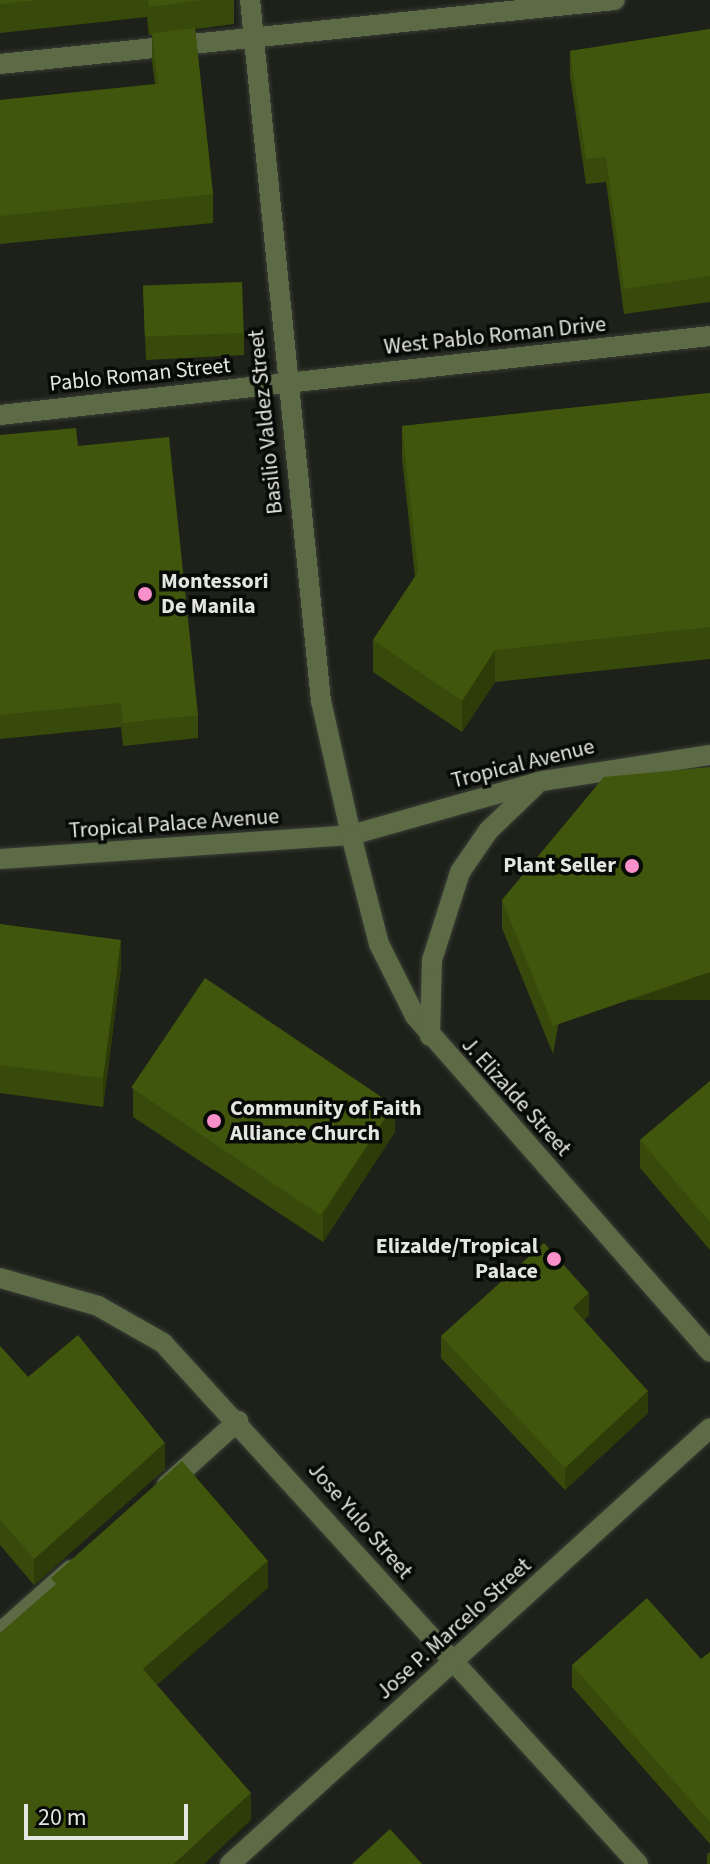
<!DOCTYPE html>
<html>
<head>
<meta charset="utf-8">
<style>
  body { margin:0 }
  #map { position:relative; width:710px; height:1864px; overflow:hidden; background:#1d2119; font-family:"Source Sans 3",sans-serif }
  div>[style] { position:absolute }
  .roads { filter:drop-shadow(0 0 2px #393d35) drop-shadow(0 0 2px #393d35) }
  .minor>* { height:20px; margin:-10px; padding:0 10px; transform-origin:10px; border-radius:10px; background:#5c6a46 }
  .tertiary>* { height:20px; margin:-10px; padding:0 10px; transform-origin:10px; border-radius:10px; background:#5c6a46 }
  .wall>* { inset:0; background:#374a0b }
  .shaded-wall>* { inset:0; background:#2d3c09; transform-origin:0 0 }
  .building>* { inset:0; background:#40560d; transform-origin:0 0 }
  .dots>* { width:22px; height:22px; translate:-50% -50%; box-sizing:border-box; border:4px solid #080a07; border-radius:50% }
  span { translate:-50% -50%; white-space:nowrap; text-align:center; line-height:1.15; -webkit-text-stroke:7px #080a07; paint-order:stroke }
  .street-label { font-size:22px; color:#e4e6e1 }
  .poi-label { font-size:22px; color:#e4e6e1; font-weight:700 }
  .left { translate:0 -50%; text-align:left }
  .right { translate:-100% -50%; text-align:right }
  .scale { position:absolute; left:24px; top:1804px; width:164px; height:36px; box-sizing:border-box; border:4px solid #e4e6e1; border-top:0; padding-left:10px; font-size:24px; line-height:28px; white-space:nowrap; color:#e4e6e1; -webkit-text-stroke:6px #080a07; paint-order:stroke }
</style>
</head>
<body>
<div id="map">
  <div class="roads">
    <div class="minor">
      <div style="left:0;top:64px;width:618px;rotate:-5.94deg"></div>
      <div style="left:0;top:415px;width:714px;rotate:-6.35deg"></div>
      <div style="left:0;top:859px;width:352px;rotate:-3.9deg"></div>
      <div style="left:351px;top:835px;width:137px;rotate:-102.6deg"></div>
      <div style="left:321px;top:701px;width:705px;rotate:-95.78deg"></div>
      <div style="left:0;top:1278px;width:102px;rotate:15.9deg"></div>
      <div style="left:98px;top:1306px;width:75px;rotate:29.6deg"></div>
      <div style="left:163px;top:1343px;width:705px;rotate:47.64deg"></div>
      <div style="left:167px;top:1485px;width:96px;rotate:-42deg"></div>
      <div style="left:0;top:1633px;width:95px;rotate:-41.6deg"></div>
      <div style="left:230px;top:1864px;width:648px;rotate:-42.25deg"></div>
    </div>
    <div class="tertiary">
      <div style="left:710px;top:755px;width:170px;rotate:171.2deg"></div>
      <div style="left:542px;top:781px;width:198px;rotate:164.2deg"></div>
      <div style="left:351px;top:835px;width:113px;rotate:75.6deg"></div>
      <div style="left:379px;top:944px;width:80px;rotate:63.4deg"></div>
      <div style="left:415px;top:1016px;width:447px;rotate:48.7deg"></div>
      <div style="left:430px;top:1036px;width:76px;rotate:-88.5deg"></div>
      <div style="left:432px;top:960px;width:92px;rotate:-72.3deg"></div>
      <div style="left:460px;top:872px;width:51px;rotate:-55.4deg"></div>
      <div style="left:489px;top:830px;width:64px;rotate:-43.7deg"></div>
    </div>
  </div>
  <div class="wall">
    <div style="clip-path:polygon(0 0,234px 0,234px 24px,195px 29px,213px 194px,213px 223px,0 244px,0 100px,155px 84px,152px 61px,152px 35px,149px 35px,147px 17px,0 33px)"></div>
    <div style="clip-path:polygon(710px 29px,710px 302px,624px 314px,606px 182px,586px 184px,570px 76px,570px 51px)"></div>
    <div style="clip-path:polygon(143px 288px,244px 333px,244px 355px,146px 360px)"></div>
    <div style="clip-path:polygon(710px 393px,710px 659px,495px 682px,462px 732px,373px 672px,373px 640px,415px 577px,402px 458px,402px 426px)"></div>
    <div style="clip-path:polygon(0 435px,78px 446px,198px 715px,198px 738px,123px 746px,121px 727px,0 739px)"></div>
    <div style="clip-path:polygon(604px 777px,553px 1054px,502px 928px,502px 900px)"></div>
    <div style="clip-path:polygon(0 924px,121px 968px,103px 1107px,0 1093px)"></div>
    <div style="clip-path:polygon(710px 1081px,710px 1250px,640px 1168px,640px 1140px)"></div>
    <div style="clip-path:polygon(133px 1089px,395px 1132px,323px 1242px,133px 1117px)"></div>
    <div style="clip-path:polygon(589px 1315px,584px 1320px,648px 1413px,565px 1490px,441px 1358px,441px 1336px)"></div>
    <div style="clip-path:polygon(0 1346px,28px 1377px,165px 1469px,34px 1585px,0 1545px)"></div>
    <div style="clip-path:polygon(710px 1652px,710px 1844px,572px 1687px,572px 1665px,701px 1659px)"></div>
    <div style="clip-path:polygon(710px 1852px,710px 1864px,707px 1864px,707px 1854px)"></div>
  </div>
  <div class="shaded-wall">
    <div style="clip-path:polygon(495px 650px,495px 682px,462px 732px,462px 701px)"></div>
    <div style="clip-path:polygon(121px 940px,121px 968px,103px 1107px,103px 1078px)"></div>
    <div style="left:710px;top:972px;width:28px;height:166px;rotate:90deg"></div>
    <div style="clip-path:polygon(395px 1104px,395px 1132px,323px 1242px,323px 1214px)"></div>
    <div style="clip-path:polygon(589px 1293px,589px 1315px,573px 1330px,573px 1308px)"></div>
    <div style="clip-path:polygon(648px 1391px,648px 1413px,565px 1490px,565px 1468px)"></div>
    <div style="clip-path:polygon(165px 1443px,165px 1469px,34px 1585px,34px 1559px)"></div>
    <div style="clip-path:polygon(268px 1561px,268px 1588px,143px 1697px,143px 1669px)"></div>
    <div style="clip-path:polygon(251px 1793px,251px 1820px,204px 1864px,174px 1864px)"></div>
  </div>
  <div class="building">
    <div style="clip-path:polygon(0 0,40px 0,0 4px)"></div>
    <div style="clip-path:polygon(148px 0,201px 0,149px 7px)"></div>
    <div style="clip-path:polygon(195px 28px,213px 194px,0 216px,0 100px,158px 84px,152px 33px)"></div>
    <div style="clip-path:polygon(710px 29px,710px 276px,624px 289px,606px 157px,586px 159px,570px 51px)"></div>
    <div style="left:242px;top:282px;width:51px;height:99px;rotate:88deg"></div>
    <div style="clip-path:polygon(710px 393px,710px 627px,495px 650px,462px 701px,373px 640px,418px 572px,402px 426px)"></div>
    <div style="clip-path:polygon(76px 428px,78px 446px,169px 437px,198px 715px,123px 723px,121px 703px,0 715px,0 435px)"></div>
    <div style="clip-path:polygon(710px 767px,710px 972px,553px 1026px,502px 900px,604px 777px)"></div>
    <div style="clip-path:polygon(0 924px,121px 940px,103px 1078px,0 1065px)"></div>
    <div style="left:205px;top:978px;width:228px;height:132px;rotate:34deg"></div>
    <div style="clip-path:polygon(710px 1081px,710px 1222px,640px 1140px)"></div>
    <div style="clip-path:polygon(544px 1243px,589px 1293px,573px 1308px,648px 1391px,565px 1468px,441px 1336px)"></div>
    <div style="clip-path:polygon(78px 1335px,165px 1443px,34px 1559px,0 1519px,0 1346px,28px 1377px)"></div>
    <div style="clip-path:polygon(182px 1461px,268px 1561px,143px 1669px,251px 1793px,174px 1864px,0 1864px,0 1633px,56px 1584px,51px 1578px)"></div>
    <div style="clip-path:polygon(647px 1598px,701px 1659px,710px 1652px,710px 1822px,572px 1665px)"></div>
    <div style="clip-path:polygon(390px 1829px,422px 1864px,352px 1864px)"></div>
  </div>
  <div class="dots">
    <div style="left:145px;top:594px;background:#f990ca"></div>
    <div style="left:632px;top:866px;background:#f990ca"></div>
    <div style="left:214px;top:1121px;background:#f990ca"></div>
    <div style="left:554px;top:1259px;background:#f990ca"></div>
  </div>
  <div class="street-label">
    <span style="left:495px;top:336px;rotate:-6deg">West Pablo Roman Drive</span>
    <span style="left:140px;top:375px;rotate:-6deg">Pablo Roman Street</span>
    <span style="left:266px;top:422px;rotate:-96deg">Basilio Valdez Street</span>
    <span style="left:523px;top:764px;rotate:-14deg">Tropical Avenue</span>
    <span style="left:174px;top:824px;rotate:-4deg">Tropical Palace Avenue</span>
    <span style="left:516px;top:1097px;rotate:48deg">J. Elizalde Street</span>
    <span style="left:360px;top:1521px;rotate:49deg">Jose Yulo Street</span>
    <span style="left:454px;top:1629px;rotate:-42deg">Jose P. Marcelo Street</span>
  </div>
  <div class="poi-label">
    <span class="left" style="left:161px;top:594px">Montessori<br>De Manila</span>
    <span class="right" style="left:616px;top:866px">Plant Seller</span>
    <span class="left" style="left:230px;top:1121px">Community of Faith<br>Alliance Church</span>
    <span class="right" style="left:538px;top:1259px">Elizalde/Tropical<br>Palace</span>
  </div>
  <div class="scale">20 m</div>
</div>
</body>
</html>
